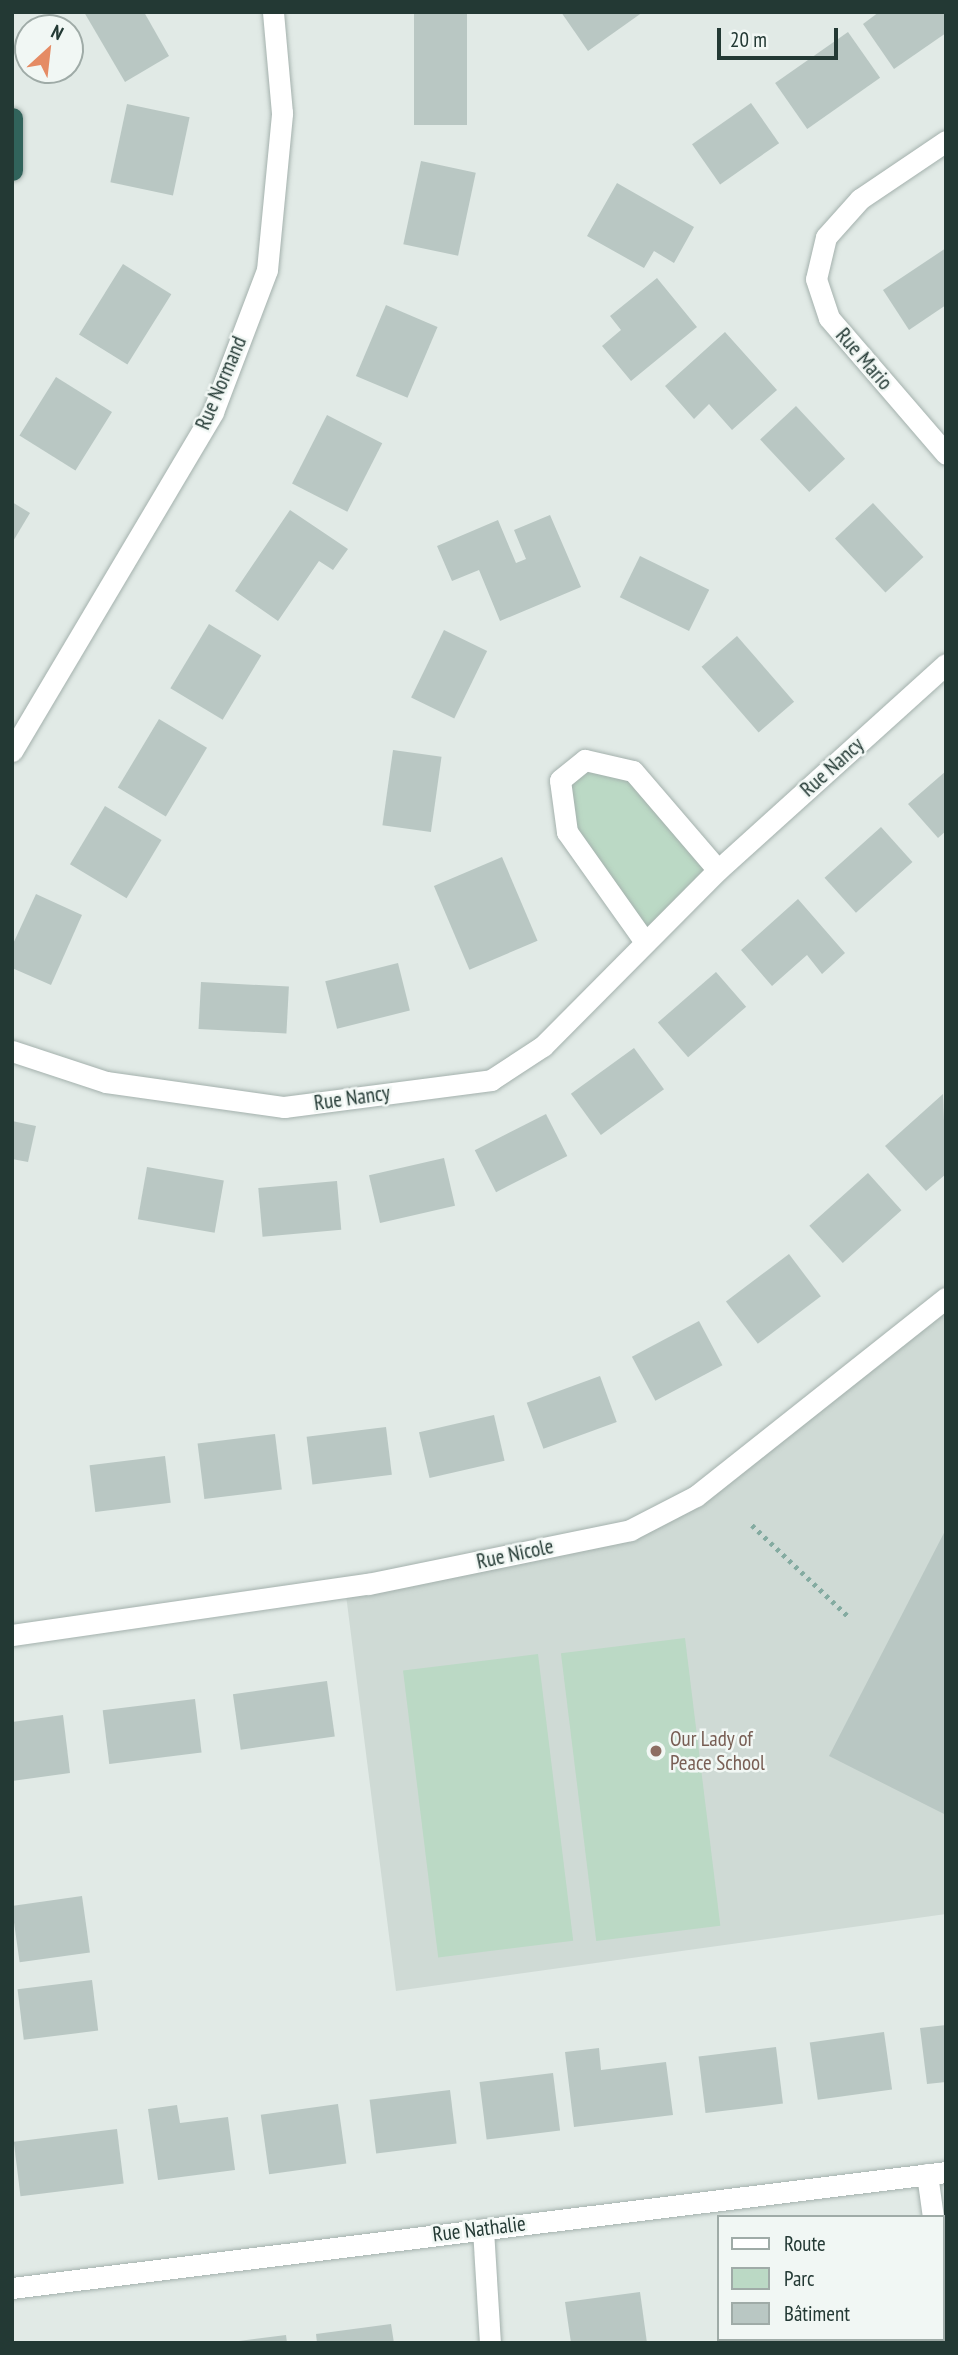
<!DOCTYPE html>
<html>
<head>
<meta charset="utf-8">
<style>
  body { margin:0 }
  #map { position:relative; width:958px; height:2355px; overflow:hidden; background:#e1eae6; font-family:"PT Sans Narrow",sans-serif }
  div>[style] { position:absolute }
  .built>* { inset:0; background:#cfdad5 }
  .green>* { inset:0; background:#bbd9c5; transform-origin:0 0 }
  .building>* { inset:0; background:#b9c7c3; transform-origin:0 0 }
  .path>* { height:4.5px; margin-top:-2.25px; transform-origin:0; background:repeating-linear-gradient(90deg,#84aba1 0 3.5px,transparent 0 8.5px) }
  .roads { filter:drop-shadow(0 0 2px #a4b1ad) drop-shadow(0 0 2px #a4b1ad) }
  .minor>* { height:21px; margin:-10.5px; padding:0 10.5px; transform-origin:10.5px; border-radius:10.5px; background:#fff }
  .motorway>* { height:21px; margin:-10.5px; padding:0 10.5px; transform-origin:10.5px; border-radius:10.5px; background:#31635b }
  .dots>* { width:19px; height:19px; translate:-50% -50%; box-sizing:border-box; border:4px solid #f1f7f4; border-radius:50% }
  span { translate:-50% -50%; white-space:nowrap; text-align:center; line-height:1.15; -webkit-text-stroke:5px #f1f7f4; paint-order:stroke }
  .street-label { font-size:21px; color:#233934 }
  .education-label { font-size:21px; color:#785e54 }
  .left { translate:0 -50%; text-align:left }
  .frame { position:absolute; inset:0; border:14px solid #233934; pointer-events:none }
  .legend { position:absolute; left:717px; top:2215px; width:228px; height:126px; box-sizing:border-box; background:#f1f7f4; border:2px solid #9faba7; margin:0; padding:9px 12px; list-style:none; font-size:21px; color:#233934 }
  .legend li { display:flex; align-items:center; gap:14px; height:35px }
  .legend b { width:35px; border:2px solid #9faba7 }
  .north { position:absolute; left:14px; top:14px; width:70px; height:70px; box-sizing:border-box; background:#f1f7f4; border:2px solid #9faba7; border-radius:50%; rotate:27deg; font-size:19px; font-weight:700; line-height:28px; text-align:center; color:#233934 }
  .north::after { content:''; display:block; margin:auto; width:24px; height:32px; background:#e58b64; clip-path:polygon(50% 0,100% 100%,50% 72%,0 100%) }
  .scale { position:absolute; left:717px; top:28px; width:121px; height:32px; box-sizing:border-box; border:4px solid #233934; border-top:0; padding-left:9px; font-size:21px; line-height:24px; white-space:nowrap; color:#233934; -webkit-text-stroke:5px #f1f7f4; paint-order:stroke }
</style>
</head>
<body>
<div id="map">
  <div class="built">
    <div style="clip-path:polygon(946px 1298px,946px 1914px,396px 1991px,345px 1587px,630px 1530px,696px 1496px)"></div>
  </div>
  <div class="green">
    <div style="clip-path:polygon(585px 760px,633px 771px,718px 870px,645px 942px,567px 832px,560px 780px)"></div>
    <div style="left:685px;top:1638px;width:290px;height:125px;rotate:83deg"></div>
    <div style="left:538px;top:1654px;width:289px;height:136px;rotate:83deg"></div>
  </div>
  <div class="building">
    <div style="clip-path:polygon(84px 12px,144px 12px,169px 56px,125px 82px)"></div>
    <div style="left:414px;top:12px;width:53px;height:113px"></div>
    <div style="clip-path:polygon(561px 12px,643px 12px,588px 51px)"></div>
    <div style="clip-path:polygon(879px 12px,946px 12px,946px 33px,894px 69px,863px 24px)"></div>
    <div style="left:848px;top:32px;width:56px;height:89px;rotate:55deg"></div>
    <div style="left:751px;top:103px;width:49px;height:72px;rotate:55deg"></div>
    <div style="left:127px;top:104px;width:64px;height:80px;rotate:12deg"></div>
    <div style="left:421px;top:161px;width:56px;height:85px;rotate:12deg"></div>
    <div style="clip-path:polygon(617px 183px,694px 227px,674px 263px,654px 251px,644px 268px,587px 236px)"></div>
    <div style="clip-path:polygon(946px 248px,946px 305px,909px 330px,883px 290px)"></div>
    <div style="left:123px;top:264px;width:57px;height:83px;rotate:32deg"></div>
    <div style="clip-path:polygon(657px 278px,697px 327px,631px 381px,602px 346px,621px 330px,610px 316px)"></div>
    <div style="left:386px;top:305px;width:56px;height:77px;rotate:23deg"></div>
    <div style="clip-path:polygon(725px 332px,777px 390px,732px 430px,709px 404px,694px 419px,665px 386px)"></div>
    <div style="left:56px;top:377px;width:66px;height:69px;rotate:32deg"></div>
    <div style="left:796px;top:406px;width:72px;height:49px;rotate:47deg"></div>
    <div style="left:327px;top:415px;width:62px;height:77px;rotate:27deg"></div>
    <div style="clip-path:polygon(12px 502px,30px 513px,12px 543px)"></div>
    <div style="left:873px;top:503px;width:74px;height:52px;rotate:47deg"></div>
    <div style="clip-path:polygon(290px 510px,348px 549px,333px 570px,319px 561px,278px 621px,235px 591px)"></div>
    <div style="clip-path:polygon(550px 515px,581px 587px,500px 621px,479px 570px,452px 581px,437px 546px,498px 520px,516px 563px,526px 559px,514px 530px)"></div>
    <div style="left:640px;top:556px;width:77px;height:46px;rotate:26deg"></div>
    <div style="left:209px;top:624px;width:61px;height:75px;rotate:31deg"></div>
    <div style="left:444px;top:630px;width:48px;height:75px;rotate:26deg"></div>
    <div style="left:737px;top:636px;width:87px;height:47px;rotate:49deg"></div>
    <div style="left:159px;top:719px;width:56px;height:80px;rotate:31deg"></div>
    <div style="left:393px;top:750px;width:49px;height:76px;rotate:8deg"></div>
    <div style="clip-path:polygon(946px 771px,946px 831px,938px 838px,908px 804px)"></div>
    <div style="left:105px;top:806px;width:66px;height:68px;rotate:31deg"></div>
    <div style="left:881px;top:827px;width:47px;height:76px;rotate:48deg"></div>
    <div style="left:502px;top:857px;width:91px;height:74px;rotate:67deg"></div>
    <div style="clip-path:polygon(36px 894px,82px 915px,51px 985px,12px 968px,12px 946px)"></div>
    <div style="clip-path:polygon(798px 899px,845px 953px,822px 974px,807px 955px,772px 986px,741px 950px)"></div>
    <div style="left:398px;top:963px;width:49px;height:75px;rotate:76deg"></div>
    <div style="left:716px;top:972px;width:46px;height:77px;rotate:49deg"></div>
    <div style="left:201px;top:982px;width:88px;height:47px;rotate:3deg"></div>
    <div style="left:634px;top:1048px;width:51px;height:78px;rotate:54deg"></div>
    <div style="clip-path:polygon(943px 1094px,946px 1174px,926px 1191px,885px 1146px)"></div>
    <div style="left:546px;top:1114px;width:47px;height:80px;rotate:63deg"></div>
    <div style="clip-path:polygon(12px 1121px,36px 1126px,28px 1162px,12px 1159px)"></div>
    <div style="left:444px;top:1158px;width:49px;height:77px;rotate:77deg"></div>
    <div style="left:147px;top:1167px;width:78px;height:53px;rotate:10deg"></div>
    <div style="left:868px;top:1173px;width:50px;height:79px;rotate:48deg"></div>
    <div style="left:337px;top:1181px;width:49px;height:79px;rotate:85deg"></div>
    <div style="left:789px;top:1254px;width:53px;height:79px;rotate:53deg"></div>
    <div style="left:699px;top:1321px;width:50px;height:76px;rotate:62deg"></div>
    <div style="left:600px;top:1376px;width:49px;height:78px;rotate:70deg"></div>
    <div style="left:494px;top:1415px;width:47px;height:77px;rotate:77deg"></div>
    <div style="left:386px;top:1427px;width:48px;height:80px;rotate:83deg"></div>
    <div style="left:275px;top:1434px;width:56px;height:78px;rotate:83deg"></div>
    <div style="left:165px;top:1456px;width:47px;height:76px;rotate:83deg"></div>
    <div style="clip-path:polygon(946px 1529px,946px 1815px,829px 1756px)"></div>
    <div style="left:327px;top:1681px;width:56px;height:95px;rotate:82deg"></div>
    <div style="left:195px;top:1699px;width:54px;height:93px;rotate:83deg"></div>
    <div style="clip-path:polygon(63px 1715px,70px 1773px,12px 1781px,12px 1722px)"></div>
    <div style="left:82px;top:1896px;width:57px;height:71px;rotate:82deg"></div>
    <div style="left:92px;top:1980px;width:51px;height:75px;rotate:83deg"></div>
    <div style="clip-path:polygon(946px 2025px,946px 2082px,927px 2084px,920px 2028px)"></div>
    <div style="left:884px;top:2032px;width:58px;height:75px;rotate:82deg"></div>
    <div style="left:776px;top:2047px;width:57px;height:78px;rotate:83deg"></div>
    <div style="clip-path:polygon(599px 2048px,601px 2070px,666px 2062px,673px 2115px,574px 2127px,565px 2052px)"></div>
    <div style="left:553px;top:2073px;width:58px;height:74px;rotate:83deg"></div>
    <div style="left:450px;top:2090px;width:54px;height:81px;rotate:83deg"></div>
    <div style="left:338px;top:2104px;width:60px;height:78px;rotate:82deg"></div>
    <div style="clip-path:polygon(177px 2105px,180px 2123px,228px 2117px,235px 2170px,158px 2180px,148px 2109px)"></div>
    <div style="left:117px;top:2129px;width:55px;height:104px;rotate:83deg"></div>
    <div style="clip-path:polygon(640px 2292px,647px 2343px,571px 2343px,565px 2302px)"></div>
    <div style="clip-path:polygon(391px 2324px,394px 2343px,317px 2343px,316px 2334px)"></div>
    <div style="clip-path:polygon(286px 2335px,287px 2343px,240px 2343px,239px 2341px)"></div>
    <div style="left:768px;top:2339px;width:105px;height:5px"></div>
  </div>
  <div class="path">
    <div style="left:752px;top:1525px;width:134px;rotate:43.5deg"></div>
  </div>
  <div class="roads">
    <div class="minor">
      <div style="left:946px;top:141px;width:104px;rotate:146deg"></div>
      <div style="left:860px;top:199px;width:51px;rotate:131.8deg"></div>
      <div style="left:826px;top:237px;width:43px;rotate:103.4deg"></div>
      <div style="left:816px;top:279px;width:41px;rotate:71.6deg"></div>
      <div style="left:829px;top:318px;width:179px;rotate:49.3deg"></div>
      <div style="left:12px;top:751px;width:394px;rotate:-59.3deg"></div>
      <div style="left:213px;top:412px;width:152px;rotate:-69.2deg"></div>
      <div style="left:267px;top:270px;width:158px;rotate:-84.5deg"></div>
      <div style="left:282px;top:113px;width:101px;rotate:-95.1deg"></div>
      <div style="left:645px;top:942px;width:135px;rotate:-125.3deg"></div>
      <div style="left:567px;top:832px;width:52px;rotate:-97.7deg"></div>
      <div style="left:560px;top:780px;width:32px;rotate:-39deg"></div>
      <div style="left:585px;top:760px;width:49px;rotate:12.9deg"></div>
      <div style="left:633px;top:771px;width:130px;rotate:49.4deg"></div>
      <div style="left:12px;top:1051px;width:99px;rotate:18.3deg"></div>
      <div style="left:106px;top:1082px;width:180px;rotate:8deg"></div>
      <div style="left:284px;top:1107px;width:209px;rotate:-7.4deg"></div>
      <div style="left:491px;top:1080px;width:62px;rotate:-33.2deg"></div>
      <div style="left:543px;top:1046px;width:248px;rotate:-45.2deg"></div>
      <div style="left:718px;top:870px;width:307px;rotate:-42.1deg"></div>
      <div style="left:12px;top:1635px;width:360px;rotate:-8.2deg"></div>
      <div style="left:368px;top:1584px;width:268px;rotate:-11.6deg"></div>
      <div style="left:630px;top:1530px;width:74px;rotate:-27.3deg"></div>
      <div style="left:696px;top:1496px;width:319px;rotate:-38.4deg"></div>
      <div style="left:927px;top:2174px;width:43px;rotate:82.1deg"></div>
      <div style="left:483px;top:2229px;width:114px;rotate:86.5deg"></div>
      <div style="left:942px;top:2287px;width:26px;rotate:81deg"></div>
      <div style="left:12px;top:2288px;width:941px;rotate:-7.08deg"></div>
    </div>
    <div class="motorway">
      <div style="left:12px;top:118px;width:52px;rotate:90deg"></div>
    </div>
  </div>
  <div class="dots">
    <div style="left:656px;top:1751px;background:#8d6e63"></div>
  </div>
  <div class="street-label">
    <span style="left:864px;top:359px;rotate:49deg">Rue Mario</span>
    <span style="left:221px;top:383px;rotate:-67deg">Rue Normand</span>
    <span style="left:832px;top:767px;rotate:-42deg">Rue Nancy</span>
    <span style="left:352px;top:1098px;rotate:-8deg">Rue Nancy</span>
    <span style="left:515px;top:1554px;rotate:-12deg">Rue Nicole</span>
    <span style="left:479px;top:2229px;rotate:-7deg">Rue Nathalie</span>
  </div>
  <div class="education-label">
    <span class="left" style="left:670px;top:1751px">Our Lady of<br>Peace School</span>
  </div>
  <div class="frame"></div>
  <ul class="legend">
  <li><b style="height:9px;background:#fff"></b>Route</li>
  <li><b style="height:19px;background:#bbd9c5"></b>Parc</li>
  <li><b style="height:19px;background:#b9c7c3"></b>Bâtiment</li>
  </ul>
  <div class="north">N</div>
  <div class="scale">20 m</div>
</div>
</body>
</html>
